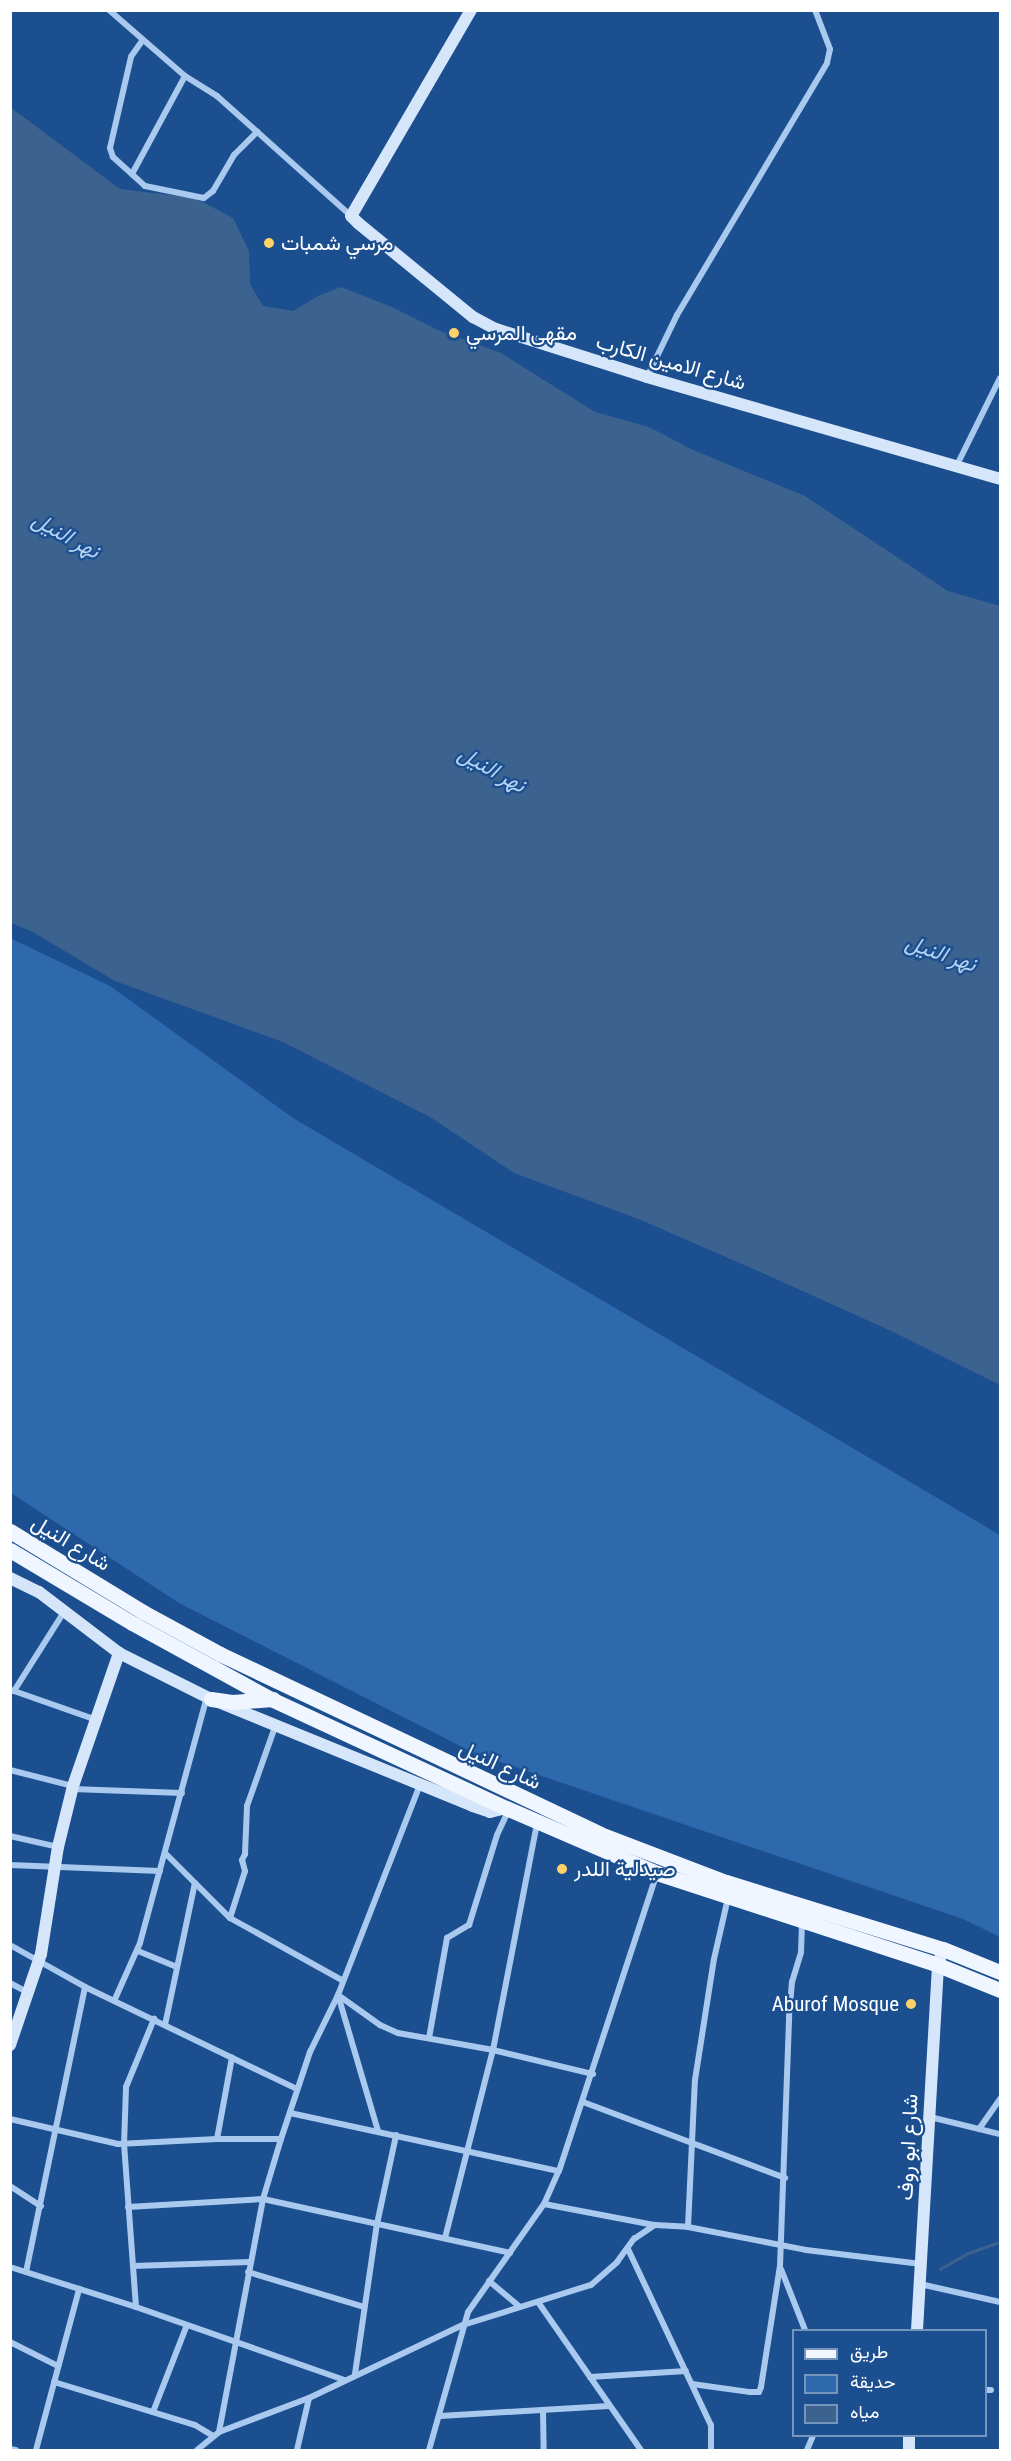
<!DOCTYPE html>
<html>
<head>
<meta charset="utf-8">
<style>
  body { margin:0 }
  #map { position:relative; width:1011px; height:2461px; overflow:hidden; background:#1b4f8f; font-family:"Roboto Condensed",Vazirmatn,sans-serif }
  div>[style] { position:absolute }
  .green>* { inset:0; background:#2e69ad }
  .water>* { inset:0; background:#3c6290 }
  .stream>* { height:3px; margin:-1.5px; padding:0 1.5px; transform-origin:1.5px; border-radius:1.5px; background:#3c6290 }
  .street>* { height:6px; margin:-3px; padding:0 3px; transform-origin:3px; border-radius:3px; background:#a9c9ee }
  .secondary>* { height:12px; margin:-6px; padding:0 6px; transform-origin:6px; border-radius:6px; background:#d6e6fa }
  .primary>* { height:15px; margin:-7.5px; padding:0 7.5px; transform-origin:7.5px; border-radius:7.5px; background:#f0f6ff }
  .dots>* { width:16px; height:16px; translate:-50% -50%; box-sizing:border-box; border:3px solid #1b4f8f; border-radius:50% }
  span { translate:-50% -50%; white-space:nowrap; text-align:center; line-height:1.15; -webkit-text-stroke:4.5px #1b4f8f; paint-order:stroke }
  .poi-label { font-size:21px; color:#fff }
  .left { translate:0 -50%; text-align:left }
  .right { translate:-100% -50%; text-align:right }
  .street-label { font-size:21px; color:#fff }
  .water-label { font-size:22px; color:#b5d3f5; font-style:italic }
  .frame { position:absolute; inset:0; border:12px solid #fff; pointer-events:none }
  .legend { position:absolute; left:792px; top:2329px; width:195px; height:108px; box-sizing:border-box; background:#1b4f8f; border:2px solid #7695bc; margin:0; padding:8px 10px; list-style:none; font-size:18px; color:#fff }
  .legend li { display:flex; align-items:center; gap:12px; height:30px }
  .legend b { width:30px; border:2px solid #7695bc }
</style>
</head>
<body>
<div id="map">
  <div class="green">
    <div style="clip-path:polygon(10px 938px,110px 986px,293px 1118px,1000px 1535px,1000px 1937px,963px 1919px,474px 1753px,179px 1603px,11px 1493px)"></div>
  </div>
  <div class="water">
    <div style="clip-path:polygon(10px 107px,120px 189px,195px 198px,233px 218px,249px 251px,250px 284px,263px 306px,293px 311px,318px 296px,341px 287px,392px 307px,438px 330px,501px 353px,595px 412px,649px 427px,693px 450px,805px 496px,948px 591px,1000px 606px,1000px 1385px,889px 1330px,767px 1275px,641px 1220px,514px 1173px,430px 1117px,283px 1042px,115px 981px,31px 931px,11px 923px)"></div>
  </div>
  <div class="stream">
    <div style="left:940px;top:2269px;width:32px;rotate:-30deg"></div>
    <div style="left:968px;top:2253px;width:34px;rotate:-19deg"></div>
  </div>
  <div class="street">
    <div style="left:109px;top:10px;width:101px;rotate:41deg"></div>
    <div style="left:185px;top:76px;width:38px;rotate:32deg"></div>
    <div style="left:217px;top:96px;width:180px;rotate:41.8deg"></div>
    <div style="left:142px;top:41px;width:19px;rotate:125deg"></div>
    <div style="left:131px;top:57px;width:93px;rotate:103deg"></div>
    <div style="left:110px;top:148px;width:9px;rotate:72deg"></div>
    <div style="left:113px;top:157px;width:43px;rotate:42.2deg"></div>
    <div style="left:145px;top:186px;width:60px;rotate:11.5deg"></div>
    <div style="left:204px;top:198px;width:11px;rotate:-38deg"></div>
    <div style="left:213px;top:191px;width:42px;rotate:-59.7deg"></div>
    <div style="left:234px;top:155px;width:33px;rotate:-45deg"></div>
    <div style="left:132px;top:174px;width:111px;rotate:-61.6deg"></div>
    <div style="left:647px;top:377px;width:69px;rotate:-64.2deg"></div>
    <div style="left:677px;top:315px;width:293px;rotate:-59.2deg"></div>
    <div style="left:827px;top:63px;width:14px;rotate:-78deg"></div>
    <div style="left:830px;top:49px;width:42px;rotate:-111deg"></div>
    <div style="left:957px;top:465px;width:97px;rotate:-63.7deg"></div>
    <div style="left:10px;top:1690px;width:4px;rotate:14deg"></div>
    <div style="left:14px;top:1691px;width:93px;rotate:-57.7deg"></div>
    <div style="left:14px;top:1691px;width:85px;rotate:19.3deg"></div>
    <div style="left:10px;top:1770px;width:65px;rotate:14.3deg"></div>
    <div style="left:72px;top:1789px;width:110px;rotate:2.1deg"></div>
    <div style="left:10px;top:1836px;width:49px;rotate:12.9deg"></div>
    <div style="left:165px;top:1853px;width:92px;rotate:45deg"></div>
    <div style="left:230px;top:1918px;width:128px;rotate:29deg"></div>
    <div style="left:10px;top:1865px;width:150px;rotate:2.3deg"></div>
    <div style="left:230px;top:1918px;width:49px;rotate:-72.3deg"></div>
    <div style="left:245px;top:1871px;width:11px;rotate:-105deg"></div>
    <div style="left:242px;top:1860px;width:7px;rotate:-63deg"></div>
    <div style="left:245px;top:1854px;width:48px;rotate:-87.6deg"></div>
    <div style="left:247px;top:1806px;width:84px;rotate:-70.5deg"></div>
    <div style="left:10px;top:1945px;width:86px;rotate:29.2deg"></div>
    <div style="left:85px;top:1987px;width:235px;rotate:25.7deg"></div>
    <div style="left:138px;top:1951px;width:42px;rotate:22.3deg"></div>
    <div style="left:10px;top:1983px;width:21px;rotate:28deg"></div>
    <div style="left:338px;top:1995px;width:52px;rotate:35.5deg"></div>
    <div style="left:380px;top:2025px;width:20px;rotate:24deg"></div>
    <div style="left:398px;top:2033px;width:97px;rotate:10.1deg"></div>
    <div style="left:493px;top:2050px;width:103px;rotate:13.5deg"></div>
    <div style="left:338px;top:1995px;width:142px;rotate:73.6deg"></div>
    <div style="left:115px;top:1999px;width:61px;rotate:-65.9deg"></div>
    <div style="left:140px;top:1943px;width:255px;rotate:-74.8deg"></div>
    <div style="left:165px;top:2025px;width:145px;rotate:-78.1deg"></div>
    <div style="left:429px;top:2038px;width:102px;rotate:-79.8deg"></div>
    <div style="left:447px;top:1938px;width:26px;rotate:-31deg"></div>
    <div style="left:469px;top:1925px;width:94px;rotate:-72.7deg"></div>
    <div style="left:497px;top:1835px;width:26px;rotate:-65deg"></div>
    <div style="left:583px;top:2102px;width:216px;rotate:20.6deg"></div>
    <div style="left:290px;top:2113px;width:275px;rotate:12.2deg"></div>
    <div style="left:930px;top:2117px;width:72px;rotate:13.7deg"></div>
    <div style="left:10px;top:2119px;width:111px;rotate:13deg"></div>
    <div style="left:118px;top:2144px;width:99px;rotate:-2.9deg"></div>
    <div style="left:217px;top:2139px;width:64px"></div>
    <div style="left:979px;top:2129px;width:37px;rotate:-55deg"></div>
    <div style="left:217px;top:2139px;width:83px;rotate:-79.6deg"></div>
    <div style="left:10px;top:2186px;width:37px;rotate:33deg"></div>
    <div style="left:544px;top:2204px;width:112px;rotate:10.8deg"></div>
    <div style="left:128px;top:2207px;width:135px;rotate:-3.4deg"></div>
    <div style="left:263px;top:2199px;width:253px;rotate:12.3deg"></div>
    <div style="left:688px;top:2227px;width:147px;rotate:-87.3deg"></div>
    <div style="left:695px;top:2080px;width:122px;rotate:-81.1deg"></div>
    <div style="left:714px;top:1959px;width:63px;rotate:-77.1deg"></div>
    <div style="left:445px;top:2238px;width:194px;rotate:-75.7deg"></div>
    <div style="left:493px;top:2050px;width:231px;rotate:-79deg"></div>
    <div style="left:628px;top:2249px;width:195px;rotate:64.8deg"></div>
    <div style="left:711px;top:2425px;width:25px;rotate:90deg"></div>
    <div style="left:133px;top:2266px;width:117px;rotate:-2deg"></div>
    <div style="left:10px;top:2267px;width:132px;rotate:17.6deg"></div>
    <div style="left:136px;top:2307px;width:220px;rotate:19.3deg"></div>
    <div style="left:781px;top:2269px;width:66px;rotate:68.5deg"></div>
    <div style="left:26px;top:2272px;width:291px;rotate:-78.3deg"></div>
    <div style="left:248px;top:2272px;width:121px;rotate:16.8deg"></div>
    <div style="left:489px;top:2281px;width:40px;rotate:40deg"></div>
    <div style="left:920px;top:2284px;width:82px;rotate:12.7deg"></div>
    <div style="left:538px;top:2302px;width:180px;rotate:55.2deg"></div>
    <div style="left:136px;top:2307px;width:162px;rotate:-94.2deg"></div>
    <div style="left:124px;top:2145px;width:58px;rotate:-88deg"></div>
    <div style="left:126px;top:2087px;width:74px;rotate:-67.6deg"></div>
    <div style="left:10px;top:2342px;width:54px;rotate:26.6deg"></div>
    <div style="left:355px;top:2374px;width:152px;rotate:-81.7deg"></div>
    <div style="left:377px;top:2224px;width:91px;rotate:-77.9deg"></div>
    <div style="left:590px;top:2377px;width:96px;rotate:-3.6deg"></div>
    <div style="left:54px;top:2382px;width:147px;rotate:17deg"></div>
    <div style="left:195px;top:2425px;width:21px;rotate:31deg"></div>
    <div style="left:692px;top:2384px;width:59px;rotate:7.9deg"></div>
    <div style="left:750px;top:2392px;width:9px"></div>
    <div style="left:759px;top:2392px;width:5px;rotate:-68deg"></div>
    <div style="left:761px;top:2387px;width:122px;rotate:-81.1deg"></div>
    <div style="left:780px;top:2266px;width:250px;rotate:-87.9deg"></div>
    <div style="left:789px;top:2016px;width:34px;rotate:-85deg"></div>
    <div style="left:792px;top:1982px;width:31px;rotate:-73deg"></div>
    <div style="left:801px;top:1952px;width:29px;rotate:-88deg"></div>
    <div style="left:986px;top:2390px;width:5px"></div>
    <div style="left:543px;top:2411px;width:39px;rotate:89deg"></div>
    <div style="left:153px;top:2412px;width:93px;rotate:-68.7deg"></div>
    <div style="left:440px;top:2416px;width:169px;rotate:-3.4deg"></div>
    <div style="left:219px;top:2432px;width:237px;rotate:-79.3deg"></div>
    <div style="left:263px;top:2199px;width:63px;rotate:-73.3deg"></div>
    <div style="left:281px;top:2139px;width:92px;rotate:-71.6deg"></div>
    <div style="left:310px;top:2052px;width:64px;rotate:-63.8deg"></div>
    <div style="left:338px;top:1995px;width:225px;rotate:-68.7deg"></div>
    <div style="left:10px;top:2449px;width:6px;rotate:9deg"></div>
    <div style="left:36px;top:2450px;width:167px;rotate:-75deg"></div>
    <div style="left:197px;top:2450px;width:28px;rotate:-39deg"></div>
    <div style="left:219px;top:2432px;width:96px;rotate:-20.7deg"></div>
    <div style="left:309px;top:2398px;width:170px;rotate:-25.4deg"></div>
    <div style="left:463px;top:2325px;width:134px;rotate:-17.4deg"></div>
    <div style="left:591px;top:2285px;width:35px;rotate:-41deg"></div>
    <div style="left:617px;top:2262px;width:29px;rotate:-54deg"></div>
    <div style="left:634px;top:2239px;width:25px;rotate:-34deg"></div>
    <div style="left:655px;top:2225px;width:33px;rotate:3deg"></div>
    <div style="left:688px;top:2227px;width:120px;rotate:11deg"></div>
    <div style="left:806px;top:2250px;width:116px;rotate:6.9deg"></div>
    <div style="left:297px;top:2450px;width:53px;rotate:-77deg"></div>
    <div style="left:429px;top:2450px;width:143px;rotate:-74.2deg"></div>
    <div style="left:468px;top:2312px;width:132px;rotate:-54.9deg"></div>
    <div style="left:544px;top:2204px;width:36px;rotate:-66deg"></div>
    <div style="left:559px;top:2171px;width:314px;rotate:-71.8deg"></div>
    <div style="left:807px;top:2450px;width:15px;rotate:-67deg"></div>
  </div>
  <div class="secondary">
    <div style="left:471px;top:10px;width:238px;rotate:120.2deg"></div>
    <div style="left:351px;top:216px;width:10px;rotate:45deg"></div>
    <div style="left:358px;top:223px;width:149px;rotate:39.3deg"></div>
    <div style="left:473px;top:317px;width:26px;rotate:28deg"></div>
    <div style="left:496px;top:329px;width:158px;rotate:17.6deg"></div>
    <div style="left:647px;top:377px;width:367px;rotate:16.1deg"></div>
    <div style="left:10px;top:1578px;width:32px;rotate:26deg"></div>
    <div style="left:39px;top:1592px;width:101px;rotate:37.3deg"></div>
    <div style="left:119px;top:1653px;width:103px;rotate:26.6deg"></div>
    <div style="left:211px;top:1699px;width:283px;rotate:22.2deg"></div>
    <div style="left:473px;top:1806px;width:18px;rotate:19deg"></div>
    <div style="left:490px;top:1812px;width:16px;rotate:-14deg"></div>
    <div style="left:10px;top:2045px;width:96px;rotate:-71.2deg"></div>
    <div style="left:41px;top:1954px;width:108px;rotate:-81deg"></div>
    <div style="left:58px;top:1847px;width:63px;rotate:-76.2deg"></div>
    <div style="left:73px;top:1786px;width:141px;rotate:-70.9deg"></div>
    <div style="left:917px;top:2330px;width:366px;rotate:-86.7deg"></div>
    <div style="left:938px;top:1965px;width:17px;rotate:-73deg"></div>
    <div style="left:909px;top:2436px;width:14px;rotate:90deg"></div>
  </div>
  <div class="primary">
    <div style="left:10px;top:1531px;width:156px;rotate:31.3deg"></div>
    <div style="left:143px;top:1612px;width:88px;rotate:28.6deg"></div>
    <div style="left:220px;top:1654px;width:420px;rotate:25.3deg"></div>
    <div style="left:600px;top:1834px;width:135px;rotate:20.9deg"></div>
    <div style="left:726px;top:1882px;width:227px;rotate:17.2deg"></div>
    <div style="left:943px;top:1949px;width:61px;rotate:22deg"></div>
    <div style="left:10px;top:1550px;width:142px;rotate:30.9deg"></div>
    <div style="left:132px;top:1623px;width:158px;rotate:28.7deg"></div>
    <div style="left:271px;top:1699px;width:259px;rotate:24.9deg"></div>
    <div style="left:506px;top:1808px;width:164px;rotate:23.3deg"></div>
    <div style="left:657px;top:1873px;width:296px;rotate:18.1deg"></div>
    <div style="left:938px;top:1965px;width:67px;rotate:22deg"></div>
    <div style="left:211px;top:1699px;width:21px;rotate:8deg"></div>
    <div style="left:232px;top:1702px;width:41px;rotate:-4.2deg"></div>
  </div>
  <div class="dots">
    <div style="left:269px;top:243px;background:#ffd166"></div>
    <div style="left:454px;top:333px;background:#ffd166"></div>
    <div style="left:562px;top:1869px;background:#ffd166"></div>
    <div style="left:911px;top:2004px;background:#ffd166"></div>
  </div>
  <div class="poi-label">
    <span class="left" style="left:281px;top:243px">مرسي شمبات</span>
    <span class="left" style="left:466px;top:333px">مقهى المرسي</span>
    <span class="left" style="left:574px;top:1869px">صيدلية اللدر</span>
    <span class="right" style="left:899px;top:2004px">Aburof Mosque</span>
  </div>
  <div class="street-label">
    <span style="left:671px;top:362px;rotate:16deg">شارع الامين الكارب</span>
    <span style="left:71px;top:1543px;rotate:31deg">شارع النيل</span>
    <span style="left:500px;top:1765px;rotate:25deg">شارع النيل</span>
    <span style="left:908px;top:2147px;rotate:-87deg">شارع ابو روف</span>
  </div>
  <div class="water-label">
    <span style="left:66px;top:535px;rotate:29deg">نهر النيل</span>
    <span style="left:492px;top:769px;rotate:29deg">نهر النيل</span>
    <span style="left:941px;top:953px;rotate:19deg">نهر النيل</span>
  </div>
  <div class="frame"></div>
  <ul class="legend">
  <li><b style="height:8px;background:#f0f6ff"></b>طريق</li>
  <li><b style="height:16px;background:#2e69ad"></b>حديقة</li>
  <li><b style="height:16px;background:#3c6290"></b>مياه</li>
  </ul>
</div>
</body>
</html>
